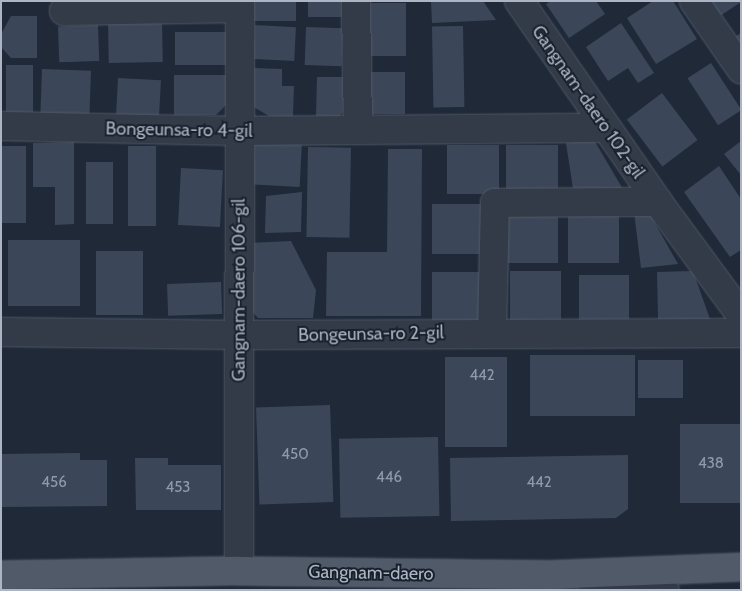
<!DOCTYPE html>
<html>
<head>
<meta charset="utf-8">
<style>
  body { margin:0 }
  #map { position:relative; width:742px; height:591px; overflow:hidden; background:#1f2938; font-family:Cabin,sans-serif }
  div>[style] { position:absolute }
  .building>* { inset:0; background:#3b4758; transform-origin:0 0 }
  .roads { filter:drop-shadow(0 0 1px #505866) drop-shadow(0 0 1px #505866) }
  .minor>* { height:28px; margin:-14px; padding:0 14px; transform-origin:14px; border-radius:14px; background:#333b48 }
  .major>* { height:28px; margin:-14px; padding:0 14px; transform-origin:14px; border-radius:14px; background:#505a68 }
  span { translate:-50% -50%; white-space:nowrap; text-align:center; line-height:1.15; -webkit-text-stroke:4px #18202c; paint-order:stroke }
  .number-label { font-size:15px; color:#909aaa }
  .number-label span { -webkit-text-stroke-width:0 }
  .street-label { font-size:18px; color:#adb5c5 }
  .frame { position:absolute; inset:0; border:2px solid #adb5c5; pointer-events:none }
</style>
</head>
<body>
<div id="map">
  <div class="building">
    <div style="left:253px;top:1px;width:43px;height:20px"></div>
    <div style="left:308px;top:1px;width:36px;height:16px"></div>
    <div style="clip-path:polygon(431px 1px,483px 1px,496px 20px,432px 23px)"></div>
    <div style="clip-path:polygon(551px 1px,596px 1px,605px 14px,569px 38px,546px 4px)"></div>
    <div style="clip-path:polygon(653px 1px,673px 1px,697px 39px,656px 64px,627px 18px)"></div>
    <div style="clip-path:polygon(710px 1px,741px 1px,741px 2px,720px 16px)"></div>
    <div style="left:369px;top:3px;width:37px;height:53px"></div>
    <div style="clip-path:polygon(11px 16px,37px 16px,37px 58px,11px 58px,1px 47px,1px 34px)"></div>
    <div style="left:162px;top:20px;width:42px;height:54px;rotate:89deg"></div>
    <div style="clip-path:polygon(621px 23px,654px 73px,638px 83px,628px 68px,608px 81px,586px 47px)"></div>
    <div style="left:98px;top:25px;width:36px;height:40px;rotate:88deg"></div>
    <div style="left:255px;top:25px;width:41px;height:34px;rotate:3deg"></div>
    <div style="left:463px;top:26px;width:81px;height:31px;rotate:89deg"></div>
    <div style="left:306px;top:27px;width:37px;height:38px;rotate:2deg"></div>
    <div style="left:226px;top:32px;width:33px;height:51px;rotate:90deg"></div>
    <div style="clip-path:polygon(741px 33px,741px 50px,733px 38px)"></div>
    <div style="left:711px;top:63px;width:56px;height:28px;rotate:57deg"></div>
    <div style="left:6px;top:65px;width:27px;height:47px"></div>
    <div style="clip-path:polygon(251px 68px,282px 69px,282px 86px,294px 86px,293px 117px,269px 116px,250px 105px)"></div>
    <div style="left:42px;top:69px;width:49px;height:44px;rotate:2deg"></div>
    <div style="left:370px;top:72px;width:35px;height:42px"></div>
    <div style="clip-path:polygon(174px 75px,228px 75px,228px 103px,216px 115px,174px 115px)"></div>
    <div style="clip-path:polygon(317px 77px,344px 77px,343px 113px,338px 117px,316px 116px)"></div>
    <div style="left:118px;top:78px;width:43px;height:38px;rotate:3deg"></div>
    <div style="left:662px;top:93px;width:59px;height:44px;rotate:53deg"></div>
    <div style="clip-path:polygon(594px 140px,624px 191px,574px 195px,566px 143px)"></div>
    <div style="clip-path:polygon(741px 141px,741px 175px,724px 154px)"></div>
    <div style="clip-path:polygon(74px 142px,74px 224px,55px 225px,55px 187px,33px 187px,33px 143px)"></div>
    <div style="left:302px;top:142px;width:45px;height:47px;rotate:93deg"></div>
    <div style="left:447px;top:145px;width:52px;height:49px"></div>
    <div style="left:506px;top:145px;width:52px;height:49px"></div>
    <div style="left:1px;top:146px;width:25px;height:77px"></div>
    <div style="left:128px;top:146px;width:28px;height:80px"></div>
    <div style="left:308px;top:147px;width:43px;height:90px;rotate:1deg"></div>
    <div style="clip-path:polygon(388px 149px,422px 149px,421px 316px,326px 316px,327px 252px,387px 252px)"></div>
    <div style="left:86px;top:162px;width:27px;height:62px"></div>
    <div style="clip-path:polygon(719px 166px,741px 199px,741px 250px,730px 257px,684px 192px)"></div>
    <div style="left:181px;top:168px;width:42px;height:57px;rotate:3deg"></div>
    <div style="clip-path:polygon(302px 192px,301px 232px,265px 233px,266px 196px)"></div>
    <div style="left:484px;top:204px;width:50px;height:52px;rotate:90deg"></div>
    <div style="clip-path:polygon(648px 211px,678px 264px,641px 268px,634px 212px)"></div>
    <div style="left:507px;top:213px;width:51px;height:50px"></div>
    <div style="left:619px;top:213px;width:50px;height:51px;rotate:90deg"></div>
    <div style="left:80px;top:240px;width:66px;height:72px;rotate:90deg"></div>
    <div style="clip-path:polygon(291px 241px,316px 290px,313px 318px,258px 318px,248px 307px,249px 243px)"></div>
    <div style="left:96px;top:251px;width:47px;height:64px"></div>
    <div style="left:510px;top:271px;width:51px;height:50px"></div>
    <div style="clip-path:polygon(693px 271px,710px 319px,658px 320px,657px 272px)"></div>
    <div style="left:432px;top:272px;width:51px;height:50px"></div>
    <div style="left:579px;top:275px;width:50px;height:50px"></div>
    <div style="left:221px;top:282px;width:32px;height:54px;rotate:88deg"></div>
    <div style="left:530px;top:355px;width:105px;height:61px"></div>
    <div style="left:445px;top:357px;width:62px;height:90px"></div>
    <div style="left:638px;top:360px;width:45px;height:38px"></div>
    <div style="left:330px;top:405px;width:97px;height:74px;rotate:88deg"></div>
    <div style="left:741px;top:424px;width:79px;height:61px;rotate:90deg"></div>
    <div style="left:438px;top:437px;width:79px;height:99px;rotate:89deg"></div>
    <div style="clip-path:polygon(80px 453px,80px 460px,107px 460px,107px 506px,1px 507px,1px 454px)"></div>
    <div style="clip-path:polygon(628px 455px,628px 509px,616px 518px,451px 521px,450px 458px)"></div>
    <div style="clip-path:polygon(135px 458px,168px 458px,168px 465px,221px 465px,221px 510px,136px 510px)"></div>
  </div>
  <div class="roads">
    <div class="minor">
      <div style="left:356px;top:1px;width:129px;rotate:89.1deg"></div>
      <div style="left:519px;top:1px;width:244px;rotate:55.3deg"></div>
      <div style="left:658px;top:202px;width:140px;rotate:53.7deg"></div>
      <div style="left:694px;top:1px;width:83px;rotate:55.3deg"></div>
      <div style="left:64px;top:11px;width:176px;rotate:-1deg"></div>
      <div style="left:1px;top:126px;width:238px;rotate:1.2deg"></div>
      <div style="left:239px;top:131px;width:367px;rotate:-0.5deg"></div>
      <div style="left:1px;top:332px;width:239px;rotate:0.7deg"></div>
      <div style="left:240px;top:335px;width:501px;rotate:-0.23deg"></div>
      <div style="left:492px;top:333px;width:130px;rotate:-88.7deg"></div>
      <div style="left:495px;top:203px;width:163px;rotate:-0.4deg"></div>
      <div style="left:239px;top:571px;width:570px;rotate:-89.9deg"></div>
      <div style="left:591px;top:581px;width:74px;rotate:7deg"></div>
    </div>
    <div class="major">
      <div style="left:1px;top:575px;width:238px;rotate:-1deg"></div>
      <div style="left:239px;top:571px;width:306px;rotate:0.7deg"></div>
      <div style="left:545px;top:575px;width:196px;rotate:-2.3deg"></div>
    </div>
  </div>
  <div class="number-label">
    <span style="left:482px;top:376px">442</span>
    <span style="left:295px;top:455px">450</span>
    <span style="left:711px;top:464px">438</span>
    <span style="left:389px;top:478px">446</span>
    <span style="left:54px;top:483px">456</span>
    <span style="left:539px;top:483px">442</span>
    <span style="left:178px;top:488px">453</span>
  </div>
  <div class="street-label">
    <span style="left:588px;top:102px;rotate:55deg">Gangnam-daero 102-gil</span>
    <span style="left:179px;top:130px;rotate:1deg">Bongeunsa-ro 4-gil</span>
    <span style="left:239px;top:290px;rotate:-90deg">Gangnam-daero 106-gil</span>
    <span style="left:371px;top:334px;rotate:-1deg">Bongeunsa-ro 2-gil</span>
    <span style="left:371px;top:573px;rotate:1deg">Gangnam-daero</span>
  </div>
  <div class="frame"></div>
</div>
</body>
</html>
